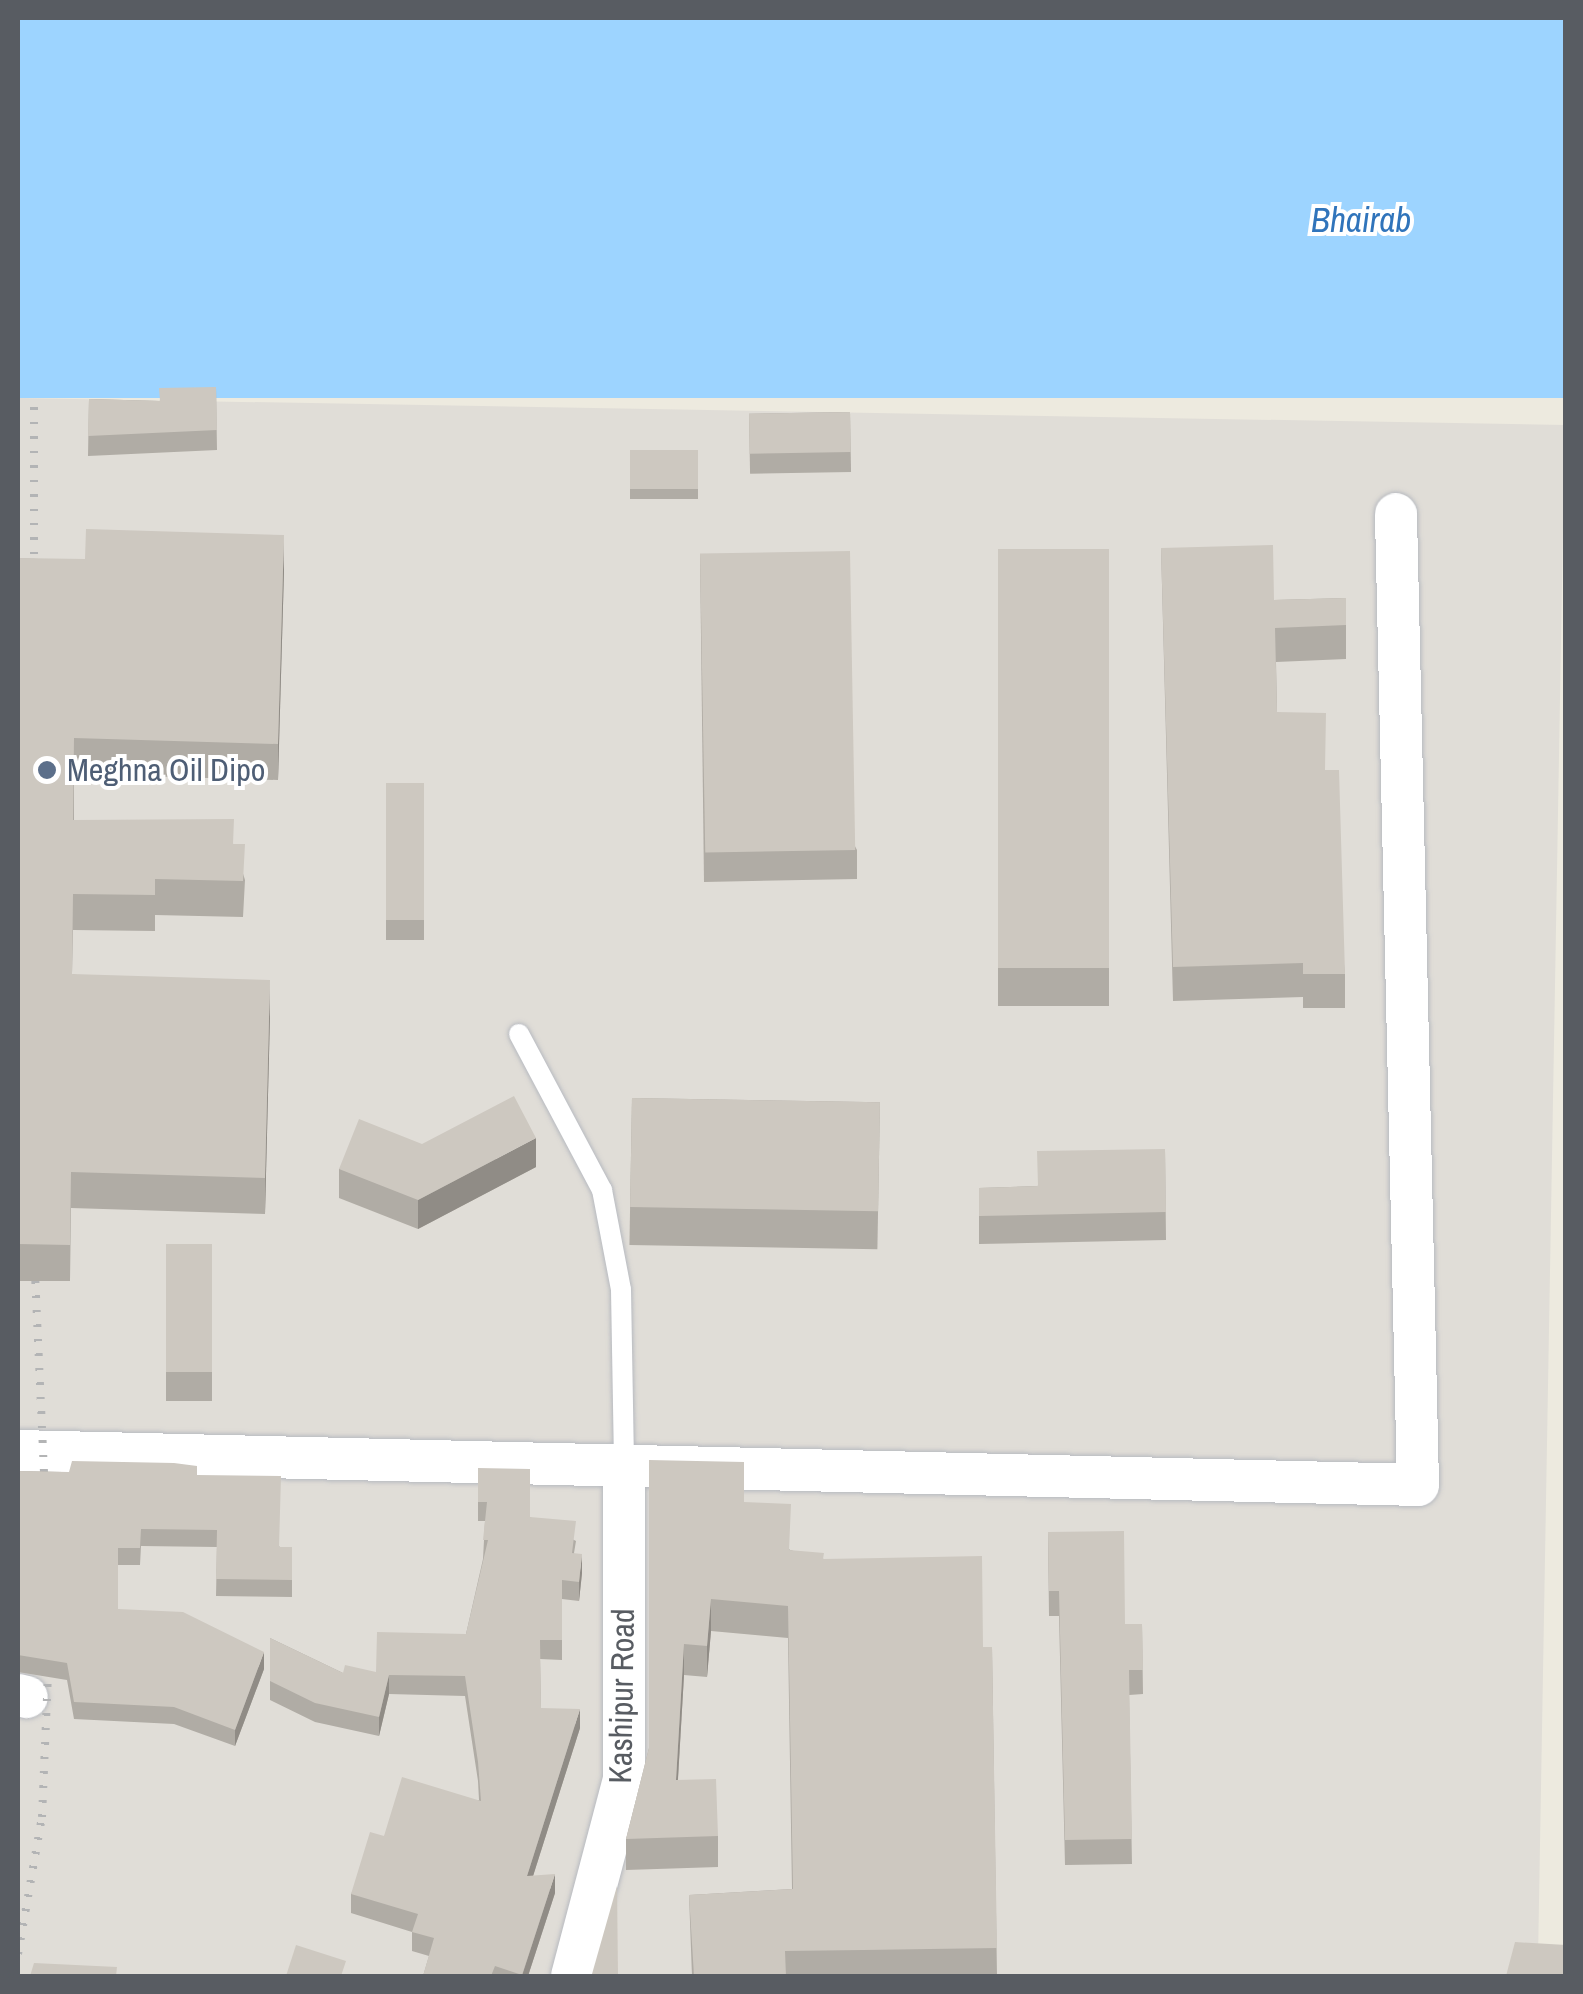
<!DOCTYPE html>
<html>
<head>
<meta charset="utf-8">
<style>
  body { margin:0 }
  #map { position:relative; width:1583px; height:1994px; overflow:hidden; background:#edeadf; font-family:"Archivo Narrow",sans-serif }
  div>[style] { position:absolute }
  .industrial>* { inset:0; background:#e0ddd7; transform-origin:0 0 }
  .water>* { inset:0; background:#9dd4ff; transform-origin:0 0 }
  .roads { filter:drop-shadow(0 0 2px #b7bac0) drop-shadow(0 0 2px #b7bac0) }
  .lane>* { height:20px; margin:-10px; padding:0 10px; transform-origin:10px; border-radius:10px; background:#fff }
  .street>* { height:42px; margin:-21px; padding:0 21px; transform-origin:21px; border-radius:21px; background:#fff }
  .rail>* { height:8px; margin-top:-4px; transform-origin:0; background:repeating-linear-gradient(90deg,#b3b4b5 0 2.5px,transparent 0 14.5px) }
  .wall>* { inset:0; background:#b0aca5; transform-origin:0 0 }
  .shaded-wall>* { inset:0; background:#908c86 }
  .building>* { inset:0; background:#cdc8c0; transform-origin:0 0 }
  .dots>* { width:28px; height:28px; translate:-50% -50%; box-sizing:border-box; border:5px solid #fff; border-radius:50% }
  span { translate:-50% -50%; white-space:nowrap; text-align:center; line-height:1.15; -webkit-text-stroke:8px #fff; paint-order:stroke }
  .service-label { font-size:32px; color:#4e5e75 }
  .left { translate:0 -50%; text-align:left }
  .street-label { font-size:32px; color:#585c62 }
  .water-label { font-size:35px; color:#3074bb; font-style:italic }
  .frame { position:absolute; inset:0; border:20px solid #585c62; pointer-events:none }
</style>
</head>
<body>
<div id="map">
  <div class="industrial">
    <div style="left:18px;top:398px;width:1547px;height:1578px;rotate:1deg"></div>
  </div>
  <div class="water">
    <div style="left:18px;top:18px;width:1547px;height:380px"></div>
  </div>
  <div class="roads">
    <div class="lane">
      <div style="left:519px;top:1034px;width:177px;rotate:62deg"></div>
      <div style="left:602px;top:1190px;width:102px;rotate:79.2deg"></div>
      <div style="left:621px;top:1290px;width:178px;rotate:89deg"></div>
    </div>
    <div class="street">
      <div style="left:18px;top:1451px;width:1400px;rotate:1.39deg"></div>
      <div style="left:1418px;top:1485px;width:971px;rotate:-91.3deg"></div>
      <div style="left:18px;top:1695px;width:9px;rotate:13deg"></div>
      <div style="left:572px;top:1976px;width:204px;rotate:-75.2deg"></div>
      <div style="left:624px;top:1779px;width:309px;rotate:-90deg"></div>
    </div>
  </div>
  <div class="rail">
    <div style="left:34px;top:407px;width:180px;rotate:90deg"></div>
    <div style="left:34px;top:1252px;width:245px;rotate:87.4deg"></div>
    <div style="left:18px;top:1954px;width:139px;rotate:-80.1deg"></div>
    <div style="left:42px;top:1817px;width:170px;rotate:-87.6deg"></div>
  </div>
  <div class="wall">
    <div style="clip-path:polygon(216px 387px,217px 450px,88px 456px,89px 399px,159px 401px)"></div>
    <div style="left:850px;top:412px;width:60px;height:101px;rotate:89deg"></div>
    <div style="left:630px;top:450px;width:68px;height:49px"></div>
    <div style="clip-path:polygon(1161px 548px,1274px 600px,1346px 598px,1346px 659px,1276px 662px,1277px 712px,1325px 770px,1345px 974px,1345px 1008px,1303px 1008px,1303px 997px,1173px 1001px)"></div>
    <div style="left:998px;top:549px;width:111px;height:457px"></div>
    <div style="clip-path:polygon(700px 554px,857px 850px,857px 879px,704px 882px)"></div>
    <div style="clip-path:polygon(18px 558px,284px 571px,278px 780px,74px 774px,74px 820px,234px 844px,245px 880px,243px 917px,155px 915px,155px 931px,73px 930px,72px 974px,270px 1016px,265px 1214px,71px 1208px,70px 1281px,18px 1281px)"></div>
    <div style="left:386px;top:783px;width:38px;height:157px"></div>
    <div style="left:632px;top:1098px;width:248px;height:147px;rotate:1deg"></div>
    <div style="clip-path:polygon(422px 1144px,536px 1167px,418px 1229px,339px 1198px,339px 1169px)"></div>
    <div style="clip-path:polygon(1165px 1149px,1166px 1240px,979px 1244px,979px 1188px,1037px 1186px)"></div>
    <div style="left:166px;top:1244px;width:46px;height:157px"></div>
    <div style="clip-path:polygon(649px 1460px,744px 1502px,790px 1550px,824px 1559px,983px 1647px,992px 1647px,997px 1976px,692px 1976px,689px 1895px,792px 1889px,788px 1638px,711px 1631px,707px 1677px,684px 1675px,678px 1780px,718px 1836px,718px 1867px,626px 1870px,626px 1839px,649px 1748px)"></div>
    <div style="clip-path:polygon(478px 1468px,530px 1517px,576px 1541px,574px 1553px,582px 1573px,579px 1601px,562px 1599px,562px 1660px,540px 1659px,541px 1708px,580px 1728px,533px 1876px,555px 1893px,528px 1976px,423px 1976px,429px 1956px,412px 1951px,412px 1932px,351px 1913px,351px 1894px,384px 1836px,479px 1800px,478px 1781px,465px 1696px,389px 1694px,379px 1736px,315px 1722px,270px 1700px,270px 1638px,343px 1673px,376px 1672px,466px 1634px,483px 1559px,485px 1521px,478px 1521px)"></div>
    <div style="clip-path:polygon(18px 1471px,197px 1475px,280px 1547px,292px 1547px,292px 1597px,216px 1596px,217px 1547px,141px 1546px,140px 1565px,118px 1565px,118px 1609px,264px 1669px,235px 1746px,174px 1724px,74px 1719px,67px 1680px,18px 1672px)"></div>
    <div style="clip-path:polygon(1048px 1532px,1125px 1624px,1142px 1624px,1143px 1694px,1129px 1695px,1132px 1864px,1065px 1865px,1059px 1616px,1049px 1616px)"></div>
  </div>
  <div class="shaded-wall">
    <div style="clip-path:polygon(284px 535px,284px 571px,278px 780px,278px 744px)"></div>
    <div style="clip-path:polygon(270px 980px,270px 1016px,265px 1214px,265px 1178px)"></div>
    <div style="clip-path:polygon(536px 1138px,536px 1167px,418px 1229px,418px 1200px)"></div>
    <div style="clip-path:polygon(582px 1554px,582px 1573px,579px 1601px,579px 1582px)"></div>
    <div style="clip-path:polygon(711px 1599px,711px 1631px,707px 1677px,707px 1646px)"></div>
    <div style="clip-path:polygon(684px 1644px,684px 1675px,676px 1811px,676px 1780px)"></div>
    <div style="clip-path:polygon(264px 1652px,264px 1669px,235px 1746px,235px 1730px)"></div>
    <div style="clip-path:polygon(389px 1675px,389px 1694px,379px 1736px,379px 1717px)"></div>
    <div style="clip-path:polygon(580px 1709px,580px 1728px,527px 1895px,527px 1876px)"></div>
    <div style="clip-path:polygon(555px 1874px,555px 1893px,528px 1976px,522px 1976px)"></div>
  </div>
  <div class="building">
    <div style="clip-path:polygon(216px 387px,217px 430px,88px 436px,89px 399px,160px 401px,159px 388px)"></div>
    <div style="left:850px;top:412px;width:40px;height:101px;rotate:89deg"></div>
    <div style="left:630px;top:450px;width:68px;height:39px"></div>
    <div style="clip-path:polygon(86px 529px,284px 535px,278px 744px,74px 738px,73px 820px,234px 819px,233px 844px,245px 844px,243px 881px,155px 879px,155px 895px,73px 894px,72px 974px,270px 980px,265px 1178px,71px 1172px,70px 1245px,18px 1244px,18px 558px,85px 559px)"></div>
    <div style="clip-path:polygon(1273px 545px,1274px 600px,1346px 598px,1346px 625px,1275px 628px,1277px 712px,1326px 713px,1325px 770px,1339px 770px,1345px 974px,1303px 974px,1303px 963px,1173px 967px,1161px 548px)"></div>
    <div style="left:998px;top:549px;width:111px;height:419px"></div>
    <div style="left:850px;top:551px;width:299px;height:150px;rotate:89deg"></div>
    <div style="left:386px;top:783px;width:38px;height:137px"></div>
    <div style="clip-path:polygon(514px 1096px,536px 1138px,418px 1200px,339px 1169px,359px 1119px,422px 1144px)"></div>
    <div style="left:632px;top:1098px;width:248px;height:109px;rotate:1deg"></div>
    <div style="clip-path:polygon(1165px 1149px,1166px 1212px,979px 1216px,979px 1188px,1038px 1186px,1037px 1151px)"></div>
    <div style="left:166px;top:1244px;width:46px;height:128px"></div>
    <div style="clip-path:polygon(649px 1460px,744px 1462px,744px 1502px,791px 1504px,789px 1550px,824px 1553px,823px 1559px,982px 1556px,983px 1647px,992px 1647px,997px 1948px,785px 1951px,786px 1976px,694px 1976px,689px 1895px,793px 1889px,788px 1606px,711px 1599px,707px 1646px,684px 1644px,676px 1780px,716px 1779px,718px 1836px,626px 1839px,649px 1748px)"></div>
    <div style="clip-path:polygon(72px 1461px,174px 1463px,197px 1466px,197px 1475px,281px 1476px,279px 1547px,292px 1547px,292px 1580px,216px 1579px,217px 1530px,141px 1529px,140px 1548px,118px 1548px,118px 1609px,183px 1612px,264px 1652px,235px 1730px,174px 1707px,74px 1702px,67px 1663px,18px 1655px,18px 1471px,69px 1472px)"></div>
    <div style="clip-path:polygon(478px 1468px,530px 1469px,530px 1517px,576px 1521px,572px 1553px,582px 1554px,579px 1582px,562px 1580px,562px 1640px,540px 1640px,541px 1708px,580px 1709px,527px 1876px,555px 1874px,522px 1975px,495px 1966px,491px 1976px,423px 1976px,434px 1938px,412px 1932px,418px 1914px,351px 1894px,370px 1832px,384px 1836px,402px 1777px,481px 1801px,478px 1762px,465px 1676px,389px 1675px,379px 1717px,315px 1703px,270px 1681px,270px 1638px,343px 1673px,345px 1665px,376px 1672px,377px 1632px,466px 1634px,488px 1540px,483px 1540px,487px 1502px,478px 1502px)"></div>
    <div style="clip-path:polygon(1124px 1531px,1125px 1624px,1142px 1624px,1143px 1670px,1129px 1670px,1132px 1839px,1065px 1840px,1059px 1591px,1049px 1591px,1048px 1532px)"></div>
    <div style="clip-path:polygon(617px 1886px,618px 1976px,592px 1976px,592px 1974px)"></div>
    <div style="clip-path:polygon(1515px 1942px,1566px 1945px,1566px 1976px,1506px 1976px)"></div>
    <div style="clip-path:polygon(296px 1945px,346px 1961px,341px 1976px,286px 1976px)"></div>
    <div style="clip-path:polygon(34px 1963px,117px 1967px,116px 1976px,30px 1976px)"></div>
  </div>
  <div class="dots">
    <div style="left:47px;top:770px;background:#5c6f8a"></div>
  </div>
  <div class="service-label">
    <span class="left" style="left:67px;top:770px">Meghna Oil Dipo</span>
  </div>
  <div class="street-label">
    <span style="left:622px;top:1696px;rotate:-89deg">Kashipur Road</span>
  </div>
  <div class="water-label">
    <span style="left:1361px;top:220px">Bhairab</span>
  </div>
  <div class="frame"></div>
</div>
</body>
</html>
